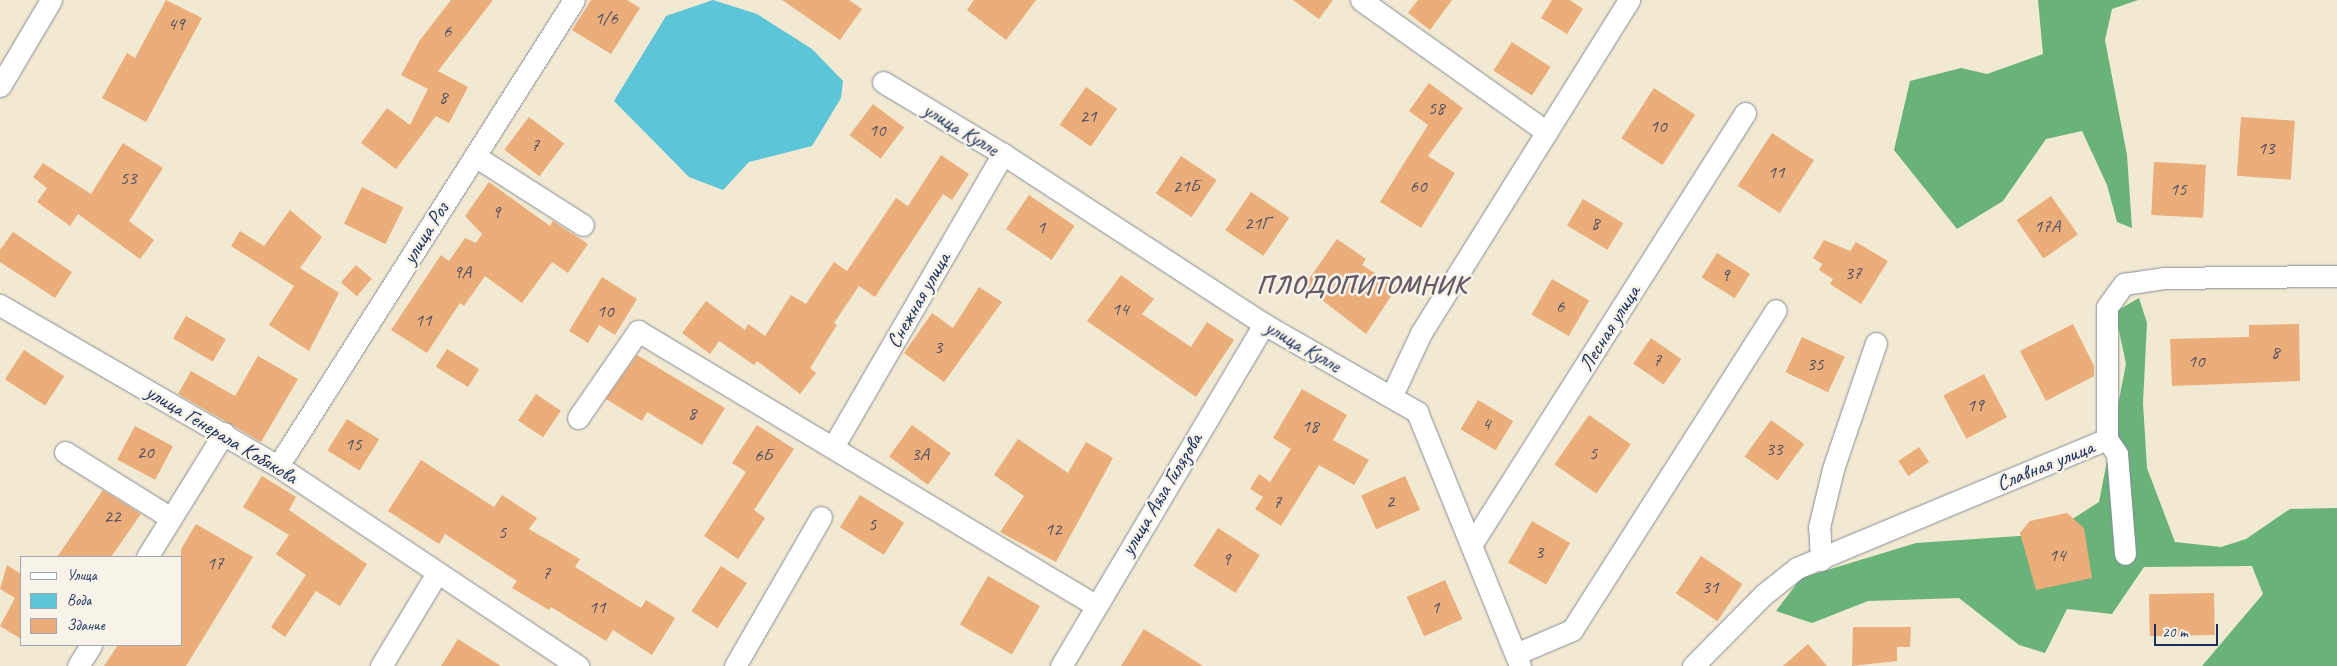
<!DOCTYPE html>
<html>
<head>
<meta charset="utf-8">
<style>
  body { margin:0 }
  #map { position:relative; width:2337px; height:666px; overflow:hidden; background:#f1e9d2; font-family:Caveat,sans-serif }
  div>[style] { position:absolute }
  .forest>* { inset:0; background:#69b37a }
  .water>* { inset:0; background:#5cc5d7 }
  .building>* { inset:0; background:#ebad79; transform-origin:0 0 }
  .roads { filter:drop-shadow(0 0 1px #868c98) drop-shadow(0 0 1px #868c98) }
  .minor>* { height:21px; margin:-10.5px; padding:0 10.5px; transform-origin:10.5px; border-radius:10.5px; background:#fff }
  span { translate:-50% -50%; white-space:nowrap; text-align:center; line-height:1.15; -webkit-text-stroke:5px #f7f3e8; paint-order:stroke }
  .number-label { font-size:19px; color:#4f4e65 }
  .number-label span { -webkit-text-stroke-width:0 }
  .street-label { font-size:21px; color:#1b2f5e }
  .district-label { font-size:26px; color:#645b67; font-weight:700; letter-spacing:1px }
  .legend { position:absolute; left:20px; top:556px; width:162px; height:90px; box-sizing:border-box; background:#f7f3e8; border:1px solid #9fa5b1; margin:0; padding:6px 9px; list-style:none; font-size:15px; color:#1b2f5e }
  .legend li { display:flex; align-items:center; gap:10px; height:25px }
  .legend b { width:25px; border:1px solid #9fa5b1 }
  .scale { position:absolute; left:2154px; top:624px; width:64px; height:22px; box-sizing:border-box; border:2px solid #1b2f5e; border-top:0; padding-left:6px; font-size:15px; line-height:18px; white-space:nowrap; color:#1b2f5e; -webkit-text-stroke:4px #f7f3e8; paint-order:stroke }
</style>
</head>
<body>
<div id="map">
  <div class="forest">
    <div style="clip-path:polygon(2038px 0,2138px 0,2112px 9px,2105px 40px,2127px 155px,2132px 228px,2117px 222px,2107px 185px,2082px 131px,2046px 139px,2003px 201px,1957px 229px,1894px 150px,1910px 81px,1961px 68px,1987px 74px,2043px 54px)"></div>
    <div style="clip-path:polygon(2139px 298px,2147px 323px,2143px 403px,2147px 468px,2175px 542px,2221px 547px,2246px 539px,2290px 509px,2337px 508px,2337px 666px,2202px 666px,2263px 594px,2252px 566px,2144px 567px,2112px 614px,2067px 609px,2045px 653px,2019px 645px,1959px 598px,1868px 601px,1812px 623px,1776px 611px,1801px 578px,1916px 543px,2049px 534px,2099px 502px,2126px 364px,2115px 312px)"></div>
  </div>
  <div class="water">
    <div style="clip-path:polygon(713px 0,757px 14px,812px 49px,843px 81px,841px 98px,812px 146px,749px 162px,723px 190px,689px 177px,614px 101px,666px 16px)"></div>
  </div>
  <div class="building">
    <div style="clip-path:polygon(166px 0,202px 18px,146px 122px,102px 98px,127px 53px,135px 58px)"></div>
    <div style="clip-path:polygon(451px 0,493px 0,438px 71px,468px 87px,449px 123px,436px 116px,396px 169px,361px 143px,387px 108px,410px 125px,428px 89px,401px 75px,420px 40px)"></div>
    <div style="clip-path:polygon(591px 0,627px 0,640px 8px,611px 54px,572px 30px)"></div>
    <div style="clip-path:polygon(782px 0,849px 0,862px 9px,840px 40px)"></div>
    <div style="clip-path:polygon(974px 0,1036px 0,1006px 40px,967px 10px)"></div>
    <div style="clip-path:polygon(1293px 0,1333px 0,1319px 19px)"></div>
    <div style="clip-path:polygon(1418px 0,1452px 0,1430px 30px,1408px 13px)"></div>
    <div style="clip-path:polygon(1552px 0,1570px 0,1583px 9px,1567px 34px,1541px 18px)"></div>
    <div style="left:1512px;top:42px;width:46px;height:34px;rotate:33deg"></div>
    <div style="clip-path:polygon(1429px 83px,1463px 108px,1428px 156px,1455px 173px,1421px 228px,1380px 202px,1428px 125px,1409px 111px)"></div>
    <div style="left:1086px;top:87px;width:38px;height:46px;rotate:35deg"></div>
    <div style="left:1654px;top:88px;width:49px;height:60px;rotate:33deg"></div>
    <div style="left:873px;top:104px;width:39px;height:39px;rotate:37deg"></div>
    <div style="left:529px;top:117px;width:44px;height:41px;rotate:37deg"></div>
    <div style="left:2241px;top:117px;width:54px;height:59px;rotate:4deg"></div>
    <div style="left:1772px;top:133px;width:50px;height:63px;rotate:33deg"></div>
    <div style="clip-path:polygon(123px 143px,163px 168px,129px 221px,154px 240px,140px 259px,78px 214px,70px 226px,37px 202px,47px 188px,33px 177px,43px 163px,91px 194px)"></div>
    <div style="clip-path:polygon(941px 155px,969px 174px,952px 200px,943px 194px,875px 297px,859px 286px,834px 323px,837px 325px,810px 368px,816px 373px,800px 394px,757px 361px,754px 365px,719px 341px,710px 354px,682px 333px,706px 301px,745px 330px,748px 324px,765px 336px,791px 295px,806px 304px,834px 262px,847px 271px,896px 198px,908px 206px)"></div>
    <div style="left:1181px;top:156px;width:43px;height:45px;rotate:34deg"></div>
    <div style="left:2154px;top:162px;width:52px;height:53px;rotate:3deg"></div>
    <div style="clip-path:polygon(489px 182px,550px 226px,553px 221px,588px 244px,568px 273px,552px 262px,522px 303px,485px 276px,464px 306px,460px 303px,427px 353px,391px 330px,441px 255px,449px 261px,465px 238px,476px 243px,482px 234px,465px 216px)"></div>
    <div style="left:362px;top:187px;width:46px;height:41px;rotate:26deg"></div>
    <div style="left:1251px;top:192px;width:46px;height:46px;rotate:34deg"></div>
    <div style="left:1029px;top:195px;width:55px;height:41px;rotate:34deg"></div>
    <div style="left:2051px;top:196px;width:47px;height:42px;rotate:55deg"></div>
    <div style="left:1583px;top:199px;width:47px;height:31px;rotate:31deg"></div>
    <div style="clip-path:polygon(290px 210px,322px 237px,300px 268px,339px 293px,309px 351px,269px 325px,294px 286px,231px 246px,240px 231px,264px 246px)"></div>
    <div style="clip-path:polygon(13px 232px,72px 272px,55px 298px,0 262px,0 250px)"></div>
    <div style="clip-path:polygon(1337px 239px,1366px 259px,1362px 265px,1397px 287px,1366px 334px,1304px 286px)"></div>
    <div style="clip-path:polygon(1824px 240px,1850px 251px,1856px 242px,1888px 261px,1861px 304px,1830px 284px,1833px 279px,1819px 270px,1822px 264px,1813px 258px)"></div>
    <div style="left:1717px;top:253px;width:39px;height:29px;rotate:32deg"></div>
    <div style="left:356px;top:265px;width:21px;height:23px;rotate:41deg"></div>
    <div style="clip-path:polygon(1121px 275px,1154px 299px,1142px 314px,1191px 347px,1207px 322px,1234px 340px,1196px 397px,1087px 321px)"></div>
    <div style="clip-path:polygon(602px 277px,637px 299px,615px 335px,599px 325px,588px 343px,569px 331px)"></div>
    <div style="left:1552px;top:279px;width:43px;height:41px;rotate:30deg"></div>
    <div style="clip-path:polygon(979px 287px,1002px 302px,944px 382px,904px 353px,932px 313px,953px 328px)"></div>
    <div style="left:186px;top:316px;width:46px;height:26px;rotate:30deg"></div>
    <div style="clip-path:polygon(2073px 324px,2094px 366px,2094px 376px,2046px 401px,2020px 351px)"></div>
    <div style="clip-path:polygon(2299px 324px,2300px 381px,2172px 386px,2170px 339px,2249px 337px,2249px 325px)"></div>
    <div style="left:1802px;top:337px;width:47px;height:39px;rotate:25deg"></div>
    <div style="left:1651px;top:338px;width:37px;height:31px;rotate:35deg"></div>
    <div style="left:447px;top:349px;width:38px;height:21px;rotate:32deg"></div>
    <div style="left:24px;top:350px;width:48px;height:35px;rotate:33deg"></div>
    <div style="clip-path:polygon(637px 355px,725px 408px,702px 445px,647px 412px,642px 421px,606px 399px)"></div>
    <div style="clip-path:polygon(258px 356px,298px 379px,261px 442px,178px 394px,191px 371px,235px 396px)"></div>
    <div style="left:1984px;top:374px;width:49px;height:46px;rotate:62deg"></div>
    <div style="clip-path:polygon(1302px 389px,1347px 415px,1333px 440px,1369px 460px,1354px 485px,1319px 465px,1281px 526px,1255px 509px,1263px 497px,1250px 489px,1259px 474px,1270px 482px,1291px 449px,1273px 438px)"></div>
    <div style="left:536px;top:394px;width:30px;height:32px;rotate:34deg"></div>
    <div style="left:1478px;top:400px;width:41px;height:34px;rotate:31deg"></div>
    <div style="left:1589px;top:415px;width:51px;height:60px;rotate:35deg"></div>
    <div style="left:347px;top:419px;width:38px;height:37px;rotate:32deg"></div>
    <div style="left:1771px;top:420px;width:41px;height:45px;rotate:36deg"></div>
    <div style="clip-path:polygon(757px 425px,794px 449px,754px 510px,765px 518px,738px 559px,704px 536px,746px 472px,732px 463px)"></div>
    <div style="left:912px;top:425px;width:48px;height:39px;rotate:36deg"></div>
    <div style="left:135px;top:426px;width:43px;height:38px;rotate:28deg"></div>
    <div style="clip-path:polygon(1018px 439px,1068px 473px,1086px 442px,1113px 458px,1056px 562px,1000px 532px,1024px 496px,994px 475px)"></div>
    <div style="left:1919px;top:447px;width:18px;height:25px;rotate:56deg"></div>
    <div style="clip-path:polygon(421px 460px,494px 507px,502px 495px,537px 518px,529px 529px,580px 559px,575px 567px,641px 608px,646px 600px,675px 618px,652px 655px,613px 630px,606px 641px,551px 607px,549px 610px,512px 588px,517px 581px,445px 534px,439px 544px,388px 511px)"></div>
    <div style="clip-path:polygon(262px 476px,296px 497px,289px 510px,367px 564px,340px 606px,316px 591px,285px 637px,271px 627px,306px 575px,276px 554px,289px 535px,243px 507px)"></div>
    <div style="left:1405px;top:476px;width:37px;height:48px;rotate:66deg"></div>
    <div style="clip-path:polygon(103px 490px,141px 514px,111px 557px,57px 557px)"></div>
    <div style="left:860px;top:495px;width:52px;height:38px;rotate:32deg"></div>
    <div style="clip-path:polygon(2067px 513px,2084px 528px,2092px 578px,2036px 590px,2020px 533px,2030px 521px)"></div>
    <div style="left:1532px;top:521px;width:44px;height:48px;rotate:30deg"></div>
    <div style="clip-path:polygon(196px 524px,253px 557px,186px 666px,104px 666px,118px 645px,181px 645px,181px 549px)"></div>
    <div style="left:1218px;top:528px;width:50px;height:45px;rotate:33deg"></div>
    <div style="left:1701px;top:556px;width:50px;height:45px;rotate:34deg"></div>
    <div style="clip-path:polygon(7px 565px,21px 574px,21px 639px,0 626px,15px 598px,0 589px)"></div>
    <div style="left:721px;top:566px;width:31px;height:54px;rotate:33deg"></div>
    <div style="left:988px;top:576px;width:60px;height:56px;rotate:30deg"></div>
    <div style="left:1445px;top:580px;width:43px;height:42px;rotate:66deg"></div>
    <div style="left:2214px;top:593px;width:42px;height:65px;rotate:89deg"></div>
    <div style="clip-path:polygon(1853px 627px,1911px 627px,1910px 647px,1897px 647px,1897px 661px,1852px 666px)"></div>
    <div style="clip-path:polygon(1144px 629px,1203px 666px,1121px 666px)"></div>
    <div style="clip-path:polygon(458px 639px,501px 666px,441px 666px)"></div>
    <div style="clip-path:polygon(1808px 644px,1827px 666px,1783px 666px)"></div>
  </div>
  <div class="roads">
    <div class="minor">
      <div style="left:1361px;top:0;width:228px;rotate:35.4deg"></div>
      <div style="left:883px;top:82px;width:140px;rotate:31deg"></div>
      <div style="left:1003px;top:154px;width:311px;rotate:33.1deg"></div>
      <div style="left:1264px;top:324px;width:177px;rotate:29.9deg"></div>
      <div style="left:1417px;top:412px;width:274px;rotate:67.9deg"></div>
      <div style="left:0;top:86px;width:100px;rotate:-59.3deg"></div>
      <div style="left:475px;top:156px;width:128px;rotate:32.6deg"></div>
      <div style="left:0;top:305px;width:321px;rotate:30.1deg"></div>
      <div style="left:278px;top:466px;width:361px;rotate:33.7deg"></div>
      <div style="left:1392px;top:395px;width:68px;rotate:-64.9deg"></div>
      <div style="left:1421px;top:333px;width:393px;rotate:-58deg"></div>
      <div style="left:578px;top:418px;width:106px;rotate:-55.4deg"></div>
      <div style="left:638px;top:331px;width:533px;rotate:30.95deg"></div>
      <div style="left:2107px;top:439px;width:18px;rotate:56deg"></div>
      <div style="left:2117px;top:454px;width:100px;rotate:85.4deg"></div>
      <div style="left:833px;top:447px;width:339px;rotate:-59.9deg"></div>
      <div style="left:65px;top:452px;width:125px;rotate:31.9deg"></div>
      <div style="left:278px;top:466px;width:552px;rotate:-57.58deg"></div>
      <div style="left:1473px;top:542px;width:508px;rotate:-57.62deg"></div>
      <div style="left:147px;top:557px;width:146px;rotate:-58.2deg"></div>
      <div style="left:1821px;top:560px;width:33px;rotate:-93deg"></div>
      <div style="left:1819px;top:527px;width:60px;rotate:-76.4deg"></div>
      <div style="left:1833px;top:469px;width:133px;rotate:-71.2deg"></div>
      <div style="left:1518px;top:653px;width:59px;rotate:-23.1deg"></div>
      <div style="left:1572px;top:630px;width:379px;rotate:-57.5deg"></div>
      <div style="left:78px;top:666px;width:25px;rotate:-58deg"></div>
      <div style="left:381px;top:666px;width:109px;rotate:-58.9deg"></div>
      <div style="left:735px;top:666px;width:172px;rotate:-60deg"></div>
      <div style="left:1061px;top:666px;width:398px;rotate:-59.3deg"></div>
      <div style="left:1693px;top:666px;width:100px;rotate:-45.4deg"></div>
      <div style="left:1763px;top:595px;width:43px;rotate:-38.5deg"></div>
      <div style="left:1797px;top:568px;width:336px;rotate:-22.6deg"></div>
      <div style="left:2107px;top:439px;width:132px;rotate:-90deg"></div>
      <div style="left:2107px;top:307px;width:29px;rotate:-54deg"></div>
      <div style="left:2124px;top:284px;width:40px;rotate:-8.5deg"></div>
      <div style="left:2164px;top:278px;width:173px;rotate:-0.7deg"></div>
    </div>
  </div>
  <div class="number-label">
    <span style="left:606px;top:19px">1/6</span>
    <span style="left:176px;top:25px">49</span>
    <span style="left:447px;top:32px">6</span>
    <span style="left:443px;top:98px">8</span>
    <span style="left:1436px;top:109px">58</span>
    <span style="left:1088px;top:117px">21</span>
    <span style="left:1658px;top:127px">10</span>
    <span style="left:877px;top:131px">10</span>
    <span style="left:535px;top:146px">7</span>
    <span style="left:2266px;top:149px">13</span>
    <span style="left:1776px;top:173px">11</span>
    <span style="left:128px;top:179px">53</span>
    <span style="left:1186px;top:187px">21Б</span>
    <span style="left:1418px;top:187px">60</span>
    <span style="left:2178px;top:190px">15</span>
    <span style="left:496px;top:213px">9</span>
    <span style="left:1257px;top:224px">21Г</span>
    <span style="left:1595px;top:224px">8</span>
    <span style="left:2047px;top:227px">17А</span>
    <span style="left:1041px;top:228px">1</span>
    <span style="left:462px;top:273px">9А</span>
    <span style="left:1853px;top:274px">37</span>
    <span style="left:1725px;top:276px">9</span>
    <span style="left:1560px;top:307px">6</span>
    <span style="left:1120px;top:310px">14</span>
    <span style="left:605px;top:312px">10</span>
    <span style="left:423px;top:321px">11</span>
    <span style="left:938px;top:348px">3</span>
    <span style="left:2275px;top:353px">8</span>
    <span style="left:1657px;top:361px">7</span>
    <span style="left:2196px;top:362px">10</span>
    <span style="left:1815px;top:365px">35</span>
    <span style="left:1975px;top:406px">19</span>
    <span style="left:692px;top:414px">8</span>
    <span style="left:1486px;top:425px">4</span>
    <span style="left:1310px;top:427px">18</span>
    <span style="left:353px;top:445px">15</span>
    <span style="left:1774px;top:450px">33</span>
    <span style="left:145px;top:453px">20</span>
    <span style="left:1593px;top:454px">5</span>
    <span style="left:920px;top:455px">3А</span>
    <span style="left:763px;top:456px">6Б</span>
    <span style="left:1390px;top:502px">2</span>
    <span style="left:1277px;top:503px">7</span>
    <span style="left:112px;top:517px">22</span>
    <span style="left:872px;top:525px">5</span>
    <span style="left:1053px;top:530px">12</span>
    <span style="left:502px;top:533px">5</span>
    <span style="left:1539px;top:553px">3</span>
    <span style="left:2057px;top:556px">14</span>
    <span style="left:1226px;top:560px">9</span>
    <span style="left:215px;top:564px">17</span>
    <span style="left:546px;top:574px">7</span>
    <span style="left:1710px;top:588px">31</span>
    <span style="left:597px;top:608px">11</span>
    <span style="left:1435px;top:608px">1</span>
  </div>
  <div class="street-label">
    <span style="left:961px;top:129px;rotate:31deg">улица Кулле</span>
    <span style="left:425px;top:233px;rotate:-58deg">улица Роз</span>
    <span style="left:918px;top:300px;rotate:-60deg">Снежная улица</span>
    <span style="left:1609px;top:328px;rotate:-58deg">Лесная улица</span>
    <span style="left:1303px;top:346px;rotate:30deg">улица Кулле</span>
    <span style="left:222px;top:434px;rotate:31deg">улица Генерала Кобякова</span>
    <span style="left:2045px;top:465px;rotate:-22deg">Славная улица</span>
    <span style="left:1161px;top:494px;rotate:-59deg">улица Аяза Гилязова</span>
  </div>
  <div class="district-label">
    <span style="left:1362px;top:285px">ПЛОДОПИТОМНИК</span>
  </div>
  <ul class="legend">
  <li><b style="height:6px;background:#fff"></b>Улица</li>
  <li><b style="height:14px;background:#5cc5d7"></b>Вода</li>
  <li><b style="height:14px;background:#ebad79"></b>Здание</li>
  </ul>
  <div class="scale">20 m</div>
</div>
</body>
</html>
